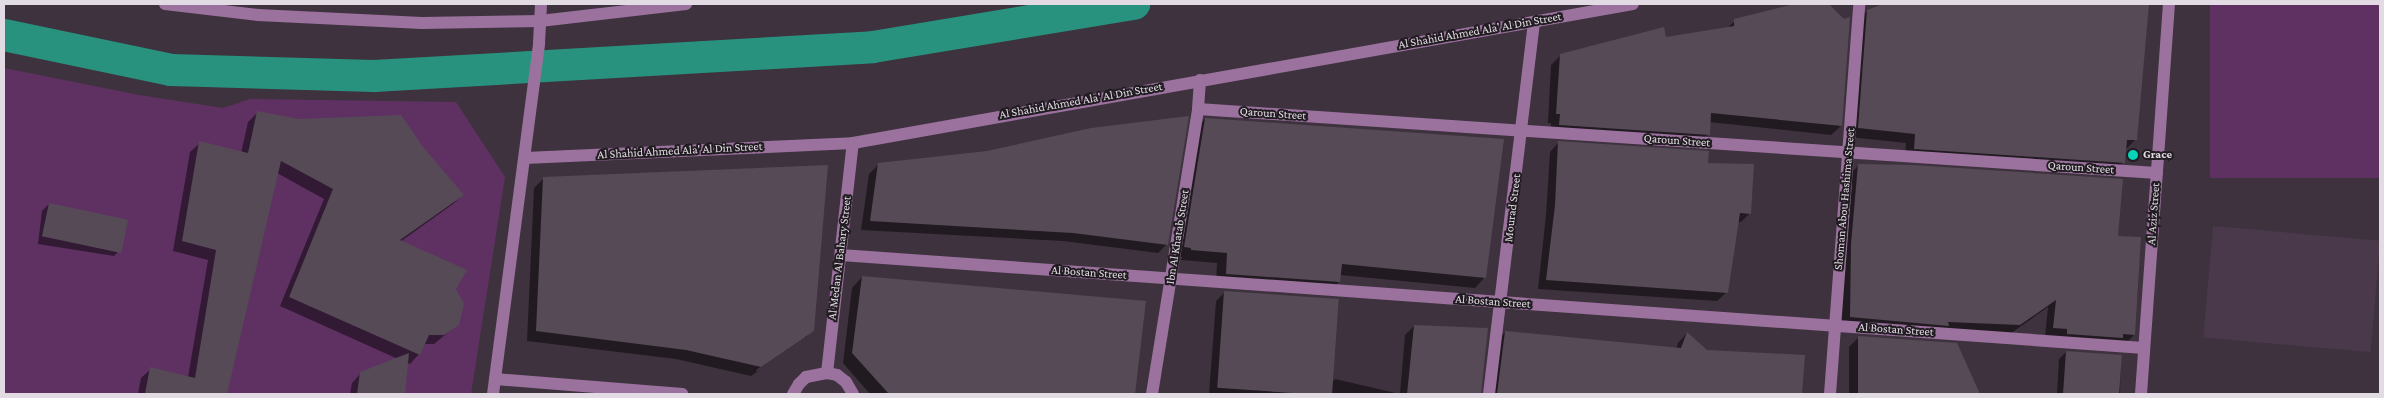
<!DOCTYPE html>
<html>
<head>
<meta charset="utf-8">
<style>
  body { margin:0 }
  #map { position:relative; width:2384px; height:398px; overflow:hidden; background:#3e323e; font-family:"Crimson Pro",serif }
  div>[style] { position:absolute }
  .built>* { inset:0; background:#49394a; transform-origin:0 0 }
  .green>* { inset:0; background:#5f3163; transform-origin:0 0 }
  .shadow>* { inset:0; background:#0007 }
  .canal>* { height:32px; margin:-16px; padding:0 16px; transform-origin:16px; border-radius:16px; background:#28927e }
  .building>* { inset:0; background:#564a57; transform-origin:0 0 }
  .minor>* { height:12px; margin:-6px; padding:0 6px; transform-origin:6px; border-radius:6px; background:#9b719e }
  .dots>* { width:14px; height:14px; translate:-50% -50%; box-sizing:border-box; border:2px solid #211c22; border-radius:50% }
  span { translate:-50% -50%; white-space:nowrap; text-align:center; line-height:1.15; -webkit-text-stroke:4px #211c22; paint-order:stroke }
  .street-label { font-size:12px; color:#e3dbe3 }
  .poi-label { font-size:12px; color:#e3dbe3; font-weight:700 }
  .left { translate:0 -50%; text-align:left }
  .frame { position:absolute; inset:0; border:5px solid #e3dbe3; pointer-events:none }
</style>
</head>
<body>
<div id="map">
  <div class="built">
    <div style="left:2213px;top:226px;width:168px;height:112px;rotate:5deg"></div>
  </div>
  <div class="green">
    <div style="left:2210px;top:4px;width:170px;height:174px"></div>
    <div style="clip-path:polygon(4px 68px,139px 95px,223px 108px,250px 99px,456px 102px,505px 177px,471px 394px,4px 394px)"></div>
  </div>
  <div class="shadow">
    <div style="clip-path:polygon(1798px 4px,1827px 4px,1843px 21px,1841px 126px,1831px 135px,1709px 122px,1708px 134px,1699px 144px,1551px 134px,1551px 123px,1548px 123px,1551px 65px,1560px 56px,1726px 29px,1735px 21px)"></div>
    <div style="clip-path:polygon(1887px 4px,2147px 4px,2135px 140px,2126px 149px,2123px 162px,2114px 172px,1905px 158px,1906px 143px,1849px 137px,1858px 21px,1867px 11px)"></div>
    <div style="clip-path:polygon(258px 112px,422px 147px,463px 195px,453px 204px,400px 242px,454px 289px,458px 324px,434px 344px,424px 344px,419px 354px,410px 364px,407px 363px,403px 394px,350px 394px,352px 383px,361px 373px,398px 359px,280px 306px,324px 199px,277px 173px,226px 394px,138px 394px,141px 378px,151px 369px,188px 377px,208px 260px,173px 251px,190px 152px,200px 143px,241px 153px,248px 122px)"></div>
    <div style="clip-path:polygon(1205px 119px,1485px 277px,1475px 288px,1340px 275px,1339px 282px,1329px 292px,1216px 284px,1217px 263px,1181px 260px,1182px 257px,1174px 257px,1195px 129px)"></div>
    <div style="clip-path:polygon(1559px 142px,1707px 165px,1750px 213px,1741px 222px,1737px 222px,1727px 292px,1717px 301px,1538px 289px,1546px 215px,1550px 152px)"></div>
    <div style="clip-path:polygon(878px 165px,1167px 244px,1158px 253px,1063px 241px,861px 230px,869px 174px)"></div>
    <div style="clip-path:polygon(1858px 166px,2117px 237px,2134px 335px,2125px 344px,2045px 337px,2048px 307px,2010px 334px,1841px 326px,1849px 175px)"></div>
    <div style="clip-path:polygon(544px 178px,812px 331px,805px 338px,805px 336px,756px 370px,757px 372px,803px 340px,751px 376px,676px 359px,527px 341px,534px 188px)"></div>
    <div style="clip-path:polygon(49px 204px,121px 249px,114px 256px,38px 244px,42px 211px)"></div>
    <div style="clip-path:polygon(862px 277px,1145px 302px,1134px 394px,870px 394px,843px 363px,852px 288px)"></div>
    <div style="clip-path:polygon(1225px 292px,1328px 386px,1335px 379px,1400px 394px,1405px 335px,1414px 326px,1480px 394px,1326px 394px,1326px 392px,1324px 394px,1209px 394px,1216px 301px)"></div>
    <div style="clip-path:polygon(1505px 332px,1676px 349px,1678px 343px,1687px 333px,1706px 351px,1803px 356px,1801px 394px,1489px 394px,1496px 342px)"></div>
    <div style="clip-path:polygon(1859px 337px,1956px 344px,1978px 394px,1849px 394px,1849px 347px)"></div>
    <div style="clip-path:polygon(2066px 352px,2121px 356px,2120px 394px,2057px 394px,2059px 359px)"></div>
  </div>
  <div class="canal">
    <div style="left:4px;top:35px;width:171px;rotate:11.8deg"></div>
    <div style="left:171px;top:70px;width:203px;rotate:1.7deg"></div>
    <div style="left:374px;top:76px;width:500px;rotate:-3.3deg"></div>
    <div style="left:873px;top:47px;width:265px;rotate:-9.4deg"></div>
  </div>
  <div class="building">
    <div style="clip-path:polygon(1794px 4px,1829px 4px,1844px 19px,1850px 17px,1842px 126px,1711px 113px,1710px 135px,1559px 125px,1560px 114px,1556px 114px,1560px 54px,1664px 27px,1666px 37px,1734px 26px,1734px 19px)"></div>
    <div style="clip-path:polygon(1883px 4px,2149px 4px,2137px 140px,2127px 140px,2125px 163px,1914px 149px,1915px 134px,1858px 128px,1867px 10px)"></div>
    <div style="clip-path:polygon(257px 111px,299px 119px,401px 115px,423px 147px,464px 195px,400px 240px,467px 270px,456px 289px,464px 304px,459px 325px,444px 335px,429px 335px,420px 355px,289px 297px,333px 189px,281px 161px,227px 394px,145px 394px,150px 367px,195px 378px,216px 250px,182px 241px,199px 141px,248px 153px)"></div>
    <div style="clip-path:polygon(1189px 116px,1168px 245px,1073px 233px,870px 221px,878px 163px,987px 151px,1091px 128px)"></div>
    <div style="clip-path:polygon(1205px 118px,1504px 139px,1486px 278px,1342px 264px,1340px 282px,1226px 274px,1227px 253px,1191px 250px,1191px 248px,1184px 247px)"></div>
    <div style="clip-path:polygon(1558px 141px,1709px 151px,1708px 163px,1754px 164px,1751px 214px,1740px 213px,1728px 293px,1546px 280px,1555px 205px)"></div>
    <div style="clip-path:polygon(1858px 164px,1913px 165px,2123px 179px,2118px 236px,2141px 237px,2135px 335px,2123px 334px,2123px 338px,2067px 334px,2067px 329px,2053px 328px,2056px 300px,2020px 325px,1948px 322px,1949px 326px,1850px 317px,1851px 244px)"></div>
    <div style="clip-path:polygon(828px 165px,814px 331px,761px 367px,686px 350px,536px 331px,543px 177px)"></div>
    <div style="left:49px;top:203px;width:81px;height:34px;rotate:12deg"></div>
    <div style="clip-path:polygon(862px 276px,1146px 301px,1135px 394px,889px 394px,852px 353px)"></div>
    <div style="left:1224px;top:291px;width:115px;height:97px;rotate:4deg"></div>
    <div style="clip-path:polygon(1414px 325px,1488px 328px,1481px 394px,1407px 394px)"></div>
    <div style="clip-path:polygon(1505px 331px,1681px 348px,1687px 332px,1707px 350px,1805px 355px,1802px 394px,1497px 394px)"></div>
    <div style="clip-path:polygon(1858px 336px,1957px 343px,1980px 394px,1858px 394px)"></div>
    <div style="left:2066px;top:351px;width:56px;height:43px;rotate:4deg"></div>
    <div style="clip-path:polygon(409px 353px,405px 394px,357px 394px,360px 372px)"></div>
  </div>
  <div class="minor">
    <div style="left:165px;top:4px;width:94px;rotate:6.7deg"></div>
    <div style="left:258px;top:15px;width:164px;rotate:2.8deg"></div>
    <div style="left:422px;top:23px;width:118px;rotate:-1deg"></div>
    <div style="left:540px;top:21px;width:147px;rotate:-6.6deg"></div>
    <div style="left:1198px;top:109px;width:961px;rotate:3.82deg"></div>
    <div style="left:525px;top:158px;width:328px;rotate:-2.6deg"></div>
    <div style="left:853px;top:143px;width:792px;rotate:-10.1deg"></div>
    <div style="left:841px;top:255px;width:1306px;rotate:4.08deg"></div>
    <div style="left:827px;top:373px;width:231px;rotate:-83.6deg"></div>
    <div style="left:495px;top:379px;width:188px;rotate:4.6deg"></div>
    <div style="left:493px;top:394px;width:354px;rotate:-82.5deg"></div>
    <div style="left:539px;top:43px;width:39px;rotate:-87deg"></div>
    <div style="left:793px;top:394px;width:12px;rotate:-59deg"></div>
    <div style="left:799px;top:384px;width:10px;rotate:-45deg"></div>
    <div style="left:806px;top:377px;width:21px;rotate:-11deg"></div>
    <div style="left:827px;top:373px;width:10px;rotate:11deg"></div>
    <div style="left:837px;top:375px;width:11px;rotate:38deg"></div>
    <div style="left:846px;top:382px;width:14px;rotate:60deg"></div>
    <div style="left:1152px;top:394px;width:289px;rotate:-80.8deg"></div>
    <div style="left:1198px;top:109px;width:29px;rotate:-86deg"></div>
    <div style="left:1489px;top:394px;width:375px;rotate:-83.1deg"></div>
    <div style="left:1830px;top:394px;width:391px;rotate:-85.7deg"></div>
    <div style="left:2141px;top:394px;width:391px;rotate:-85.9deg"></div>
  </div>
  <div class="dots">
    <div style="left:2133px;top:155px;background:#05d5b6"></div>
  </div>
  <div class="street-label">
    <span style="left:1480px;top:31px;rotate:-10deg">Al Shahid Ahmed Ala' Al Din Street</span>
    <span style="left:1081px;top:101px;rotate:-10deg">Al Shahid Ahmed Ala' Al Din Street</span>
    <span style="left:1273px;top:114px;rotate:4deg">Qaroun Street</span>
    <span style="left:1677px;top:141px;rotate:4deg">Qaroun Street</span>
    <span style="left:680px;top:151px;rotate:-3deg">Al Shahid Ahmed Ala' Al Din Street</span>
    <span style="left:2081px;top:168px;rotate:4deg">Qaroun Street</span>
    <span style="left:1845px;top:199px;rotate:-85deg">Shoman Abou Hashima Street</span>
    <span style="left:1513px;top:208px;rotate:-83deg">Mourad Street</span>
    <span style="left:2154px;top:214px;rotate:-86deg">Al Aziz Street</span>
    <span style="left:1178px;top:237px;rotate:-81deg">Ibn Al Khatab Street</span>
    <span style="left:840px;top:258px;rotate:-83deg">Al Medan Al Bahary Street</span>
    <span style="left:1089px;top:273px;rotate:4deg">Al Bostan Street</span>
    <span style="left:1493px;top:302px;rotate:4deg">Al Bostan Street</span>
    <span style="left:1896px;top:330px;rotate:4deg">Al Bostan Street</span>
  </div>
  <div class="poi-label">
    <span class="left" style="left:2143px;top:155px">Grace</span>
  </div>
  <div class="frame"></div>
</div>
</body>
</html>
